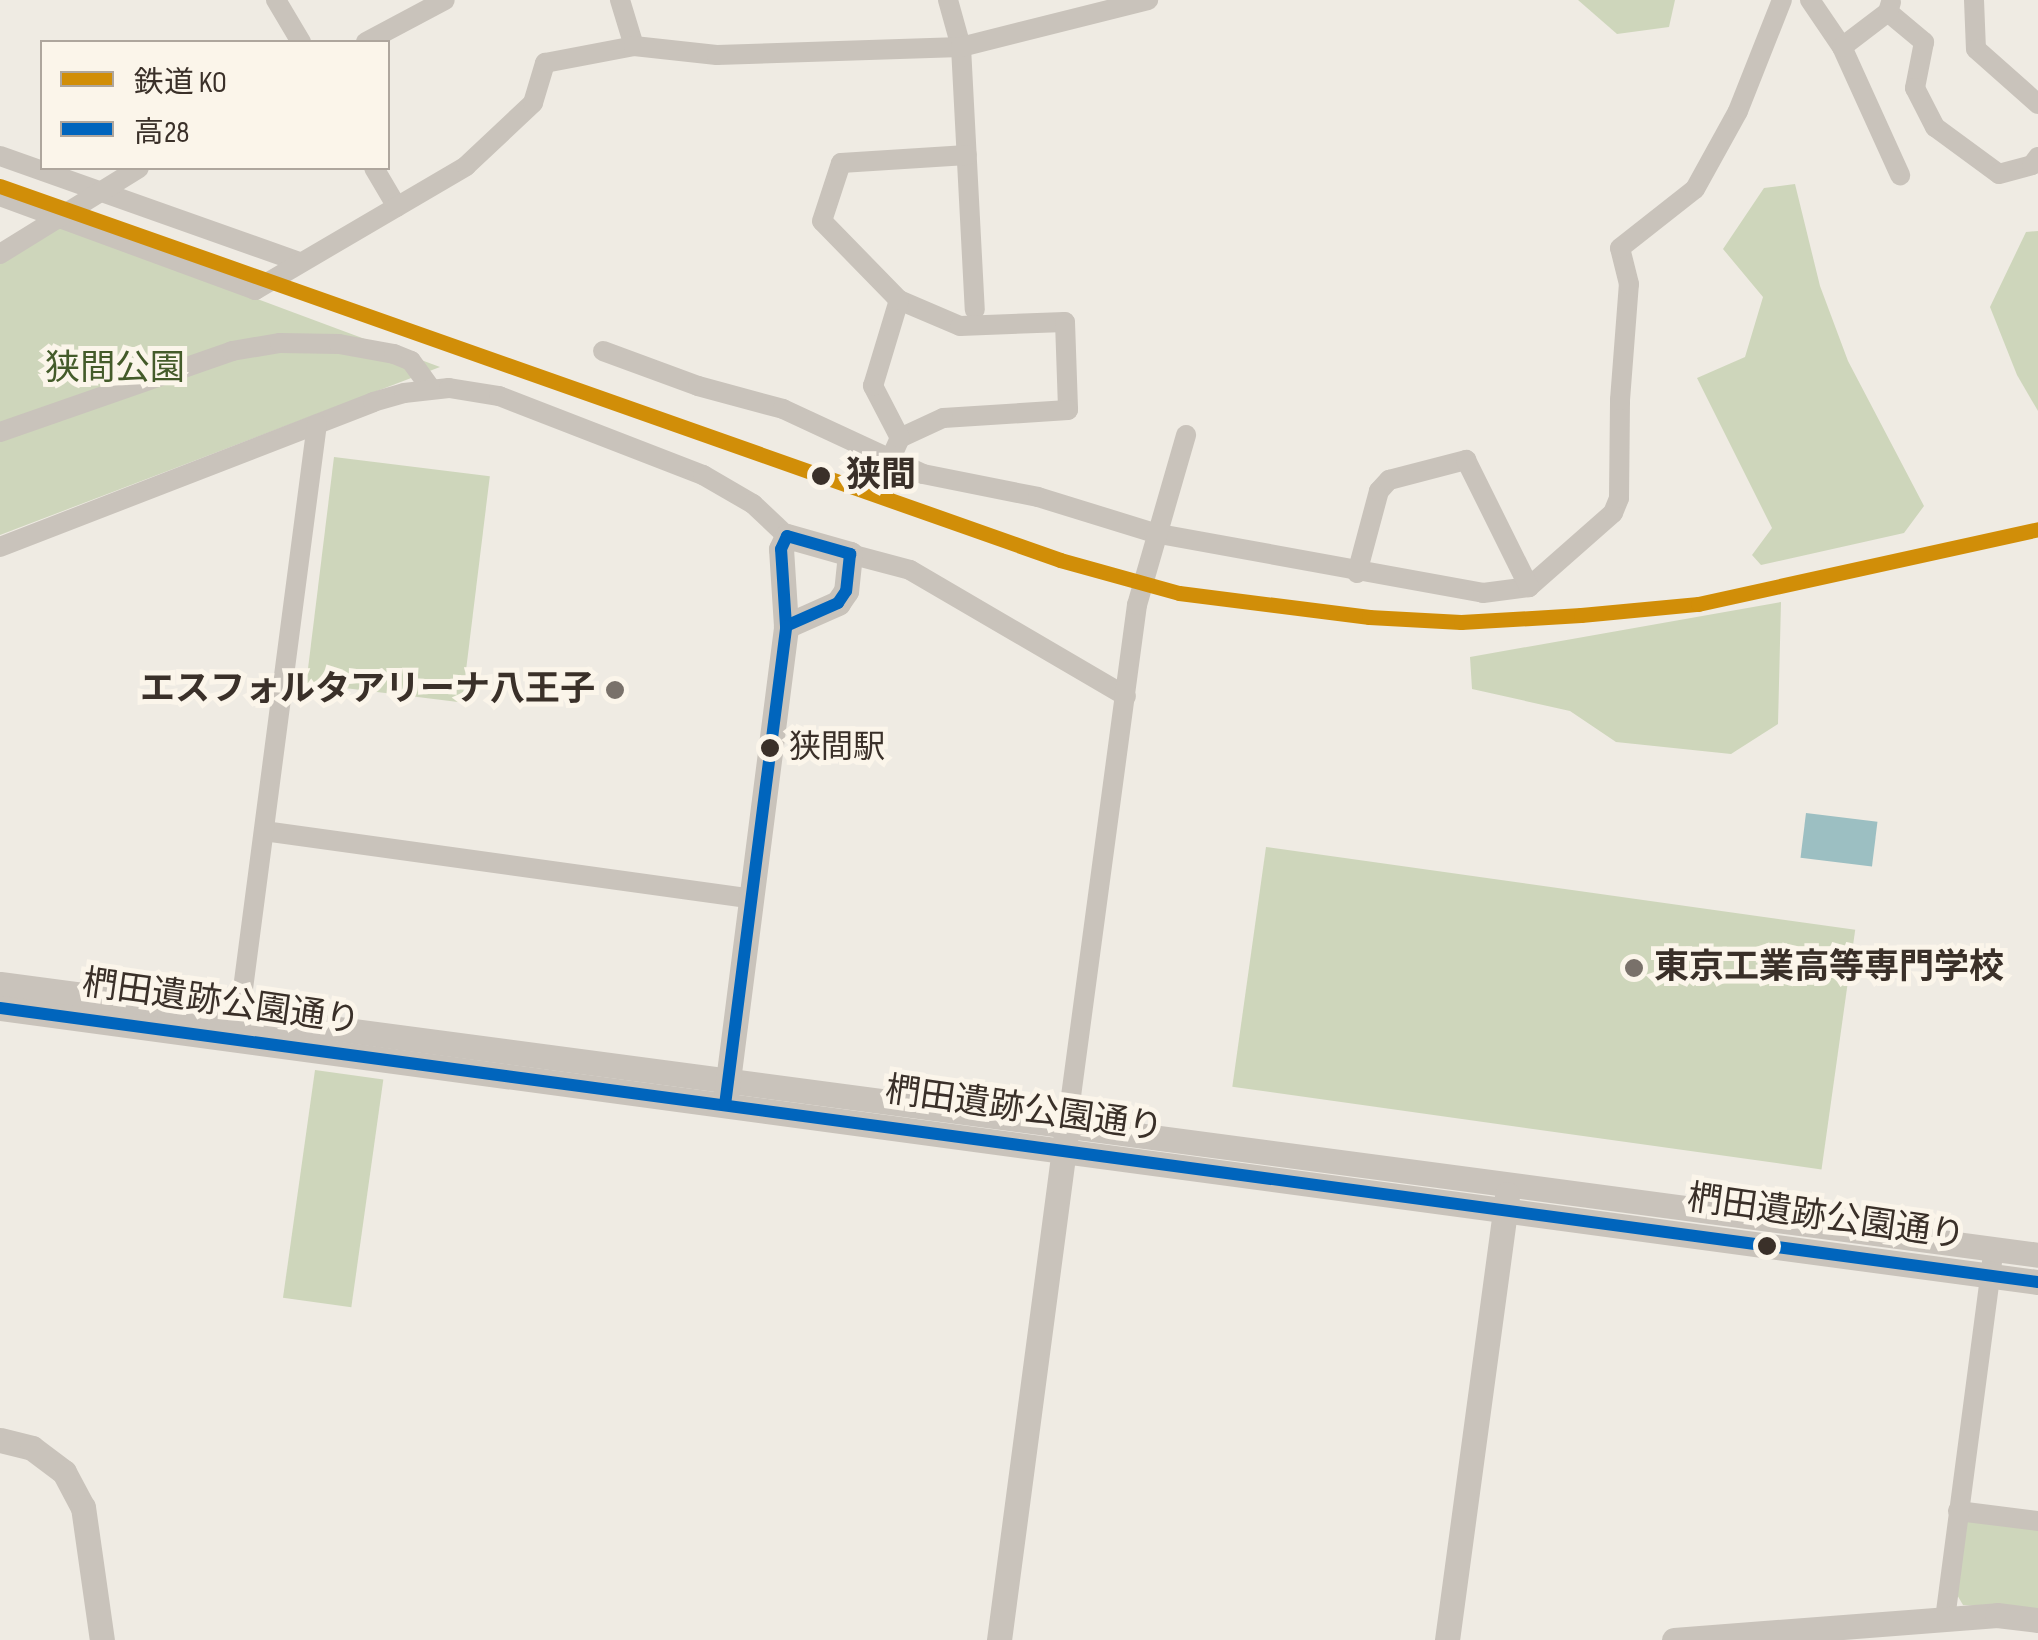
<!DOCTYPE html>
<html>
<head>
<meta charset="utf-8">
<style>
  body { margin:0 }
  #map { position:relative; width:2038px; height:1640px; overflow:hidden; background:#efebe3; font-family:"Sofia Sans Condensed","Noto Sans JP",sans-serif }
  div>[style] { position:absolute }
  .green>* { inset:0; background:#ced6bb; transform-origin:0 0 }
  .water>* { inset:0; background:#9cbfc2; transform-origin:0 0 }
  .minor>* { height:20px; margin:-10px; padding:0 10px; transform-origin:10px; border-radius:10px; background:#c9c3bb }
  .tertiary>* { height:25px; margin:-12.5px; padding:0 12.5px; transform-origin:12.5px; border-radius:12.5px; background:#c9c3bb }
  .bus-1>* { height:12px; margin:-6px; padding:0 6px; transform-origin:6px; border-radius:6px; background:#0065bd }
  .rail-1>* { height:15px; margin:-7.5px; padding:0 7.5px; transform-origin:7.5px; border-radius:7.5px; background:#d18e08 }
  .dots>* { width:28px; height:28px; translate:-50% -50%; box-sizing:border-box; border:5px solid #fbf5ea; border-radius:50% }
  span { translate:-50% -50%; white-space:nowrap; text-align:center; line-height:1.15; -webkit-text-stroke:10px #fbf5ea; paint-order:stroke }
  .bus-label { font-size:32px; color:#3a3029 }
  .left { translate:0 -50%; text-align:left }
  .park-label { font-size:35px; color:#445b2a }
  .stop-label { font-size:35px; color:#3a3029; font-weight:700 }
  .poi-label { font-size:35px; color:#3a3029; font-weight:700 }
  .right { translate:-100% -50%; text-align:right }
  .street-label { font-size:35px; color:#3a3029 }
  .legend { position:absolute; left:40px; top:40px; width:350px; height:130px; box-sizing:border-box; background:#fbf5ea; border:2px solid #aea69d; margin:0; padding:12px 18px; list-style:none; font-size:30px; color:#3a3029 }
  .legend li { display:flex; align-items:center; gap:20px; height:50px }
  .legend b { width:50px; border:2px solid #aea69d }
</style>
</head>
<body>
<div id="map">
  <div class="green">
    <div style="clip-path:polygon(1578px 0,1675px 0,1669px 27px,1617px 34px)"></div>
    <div style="clip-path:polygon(1795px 184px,1820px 286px,1848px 361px,1924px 506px,1904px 533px,1761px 565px,1752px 555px,1772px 528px,1697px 378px,1745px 357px,1763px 297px,1723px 249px,1764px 188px)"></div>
    <div style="clip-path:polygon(45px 220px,440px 367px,0 535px,0 257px)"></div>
    <div style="clip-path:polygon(2038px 231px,2038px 411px,2017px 375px,1990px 307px,2026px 232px)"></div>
    <div style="left:334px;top:457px;width:157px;height:228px;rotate:7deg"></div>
    <div style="clip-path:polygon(1781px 602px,1778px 724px,1731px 754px,1616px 742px,1570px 711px,1472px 689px,1470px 657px)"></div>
    <div style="left:1266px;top:847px;width:595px;height:242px;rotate:8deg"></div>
    <div style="left:315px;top:1070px;width:69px;height:230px;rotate:8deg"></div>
    <div style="clip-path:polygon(1967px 1512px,2038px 1521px,2038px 1610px,1963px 1605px,1956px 1593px)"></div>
  </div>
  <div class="water">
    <div style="left:1806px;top:813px;width:72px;height:45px;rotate:7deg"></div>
  </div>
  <div class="minor">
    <div style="left:276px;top:0;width:49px;rotate:59.2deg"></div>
    <div style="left:620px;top:0;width:48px;rotate:73.1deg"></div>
    <div style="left:948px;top:0;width:49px;rotate:74.5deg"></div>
    <div style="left:961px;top:47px;width:263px;rotate:87deg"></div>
    <div style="left:1810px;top:0;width:57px;rotate:55.8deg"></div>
    <div style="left:1842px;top:47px;width:141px;rotate:65.6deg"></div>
    <div style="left:1974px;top:0;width:49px;rotate:87.7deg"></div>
    <div style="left:1976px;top:49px;width:83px;rotate:41.6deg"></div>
    <div style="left:1888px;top:12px;width:47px;rotate:39.8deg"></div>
    <div style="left:1924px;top:42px;width:47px;rotate:101.1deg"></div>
    <div style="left:1915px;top:88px;width:44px;rotate:62.9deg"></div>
    <div style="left:1935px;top:127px;width:79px;rotate:36.3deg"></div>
    <div style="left:1999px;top:174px;width:34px;rotate:-15deg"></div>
    <div style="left:2032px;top:165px;width:10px;rotate:-53deg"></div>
    <div style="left:366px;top:42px;width:89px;rotate:-28deg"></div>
    <div style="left:1842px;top:47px;width:58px;rotate:-37.3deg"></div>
    <div style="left:1888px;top:12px;width:10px;rotate:-73deg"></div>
    <div style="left:0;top:156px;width:318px;rotate:19.5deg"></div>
    <div style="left:374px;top:168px;width:45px;rotate:59.5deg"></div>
    <div style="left:0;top:196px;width:272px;rotate:20.2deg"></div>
    <div style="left:255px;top:290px;width:245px;rotate:-30.4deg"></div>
    <div style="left:466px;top:166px;width:92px;rotate:-43.2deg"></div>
    <div style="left:533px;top:103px;width:42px;rotate:-73.3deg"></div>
    <div style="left:545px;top:63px;width:91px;rotate:-10.8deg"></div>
    <div style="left:634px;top:46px;width:83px;rotate:6.2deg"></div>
    <div style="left:717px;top:55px;width:244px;rotate:-1.9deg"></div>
    <div style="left:961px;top:47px;width:193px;rotate:-14.1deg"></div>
    <div style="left:0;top:254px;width:163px;rotate:-31.7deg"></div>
    <div style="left:899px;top:300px;width:66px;rotate:23.1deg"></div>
    <div style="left:960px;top:326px;width:105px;rotate:-2.2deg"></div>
    <div style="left:1065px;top:322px;width:88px;rotate:88deg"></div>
    <div style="left:1068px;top:410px;width:125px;rotate:176.3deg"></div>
    <div style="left:943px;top:418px;width:47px;rotate:155.1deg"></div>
    <div style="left:603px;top:351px;width:101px;rotate:20.2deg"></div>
    <div style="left:698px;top:386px;width:88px;rotate:15.1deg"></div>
    <div style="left:783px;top:409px;width:154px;rotate:24.9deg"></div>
    <div style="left:923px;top:474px;width:117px;rotate:11.3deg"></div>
    <div style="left:1038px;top:497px;width:121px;rotate:17.2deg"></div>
    <div style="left:1154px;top:533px;width:334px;rotate:10.3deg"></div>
    <div style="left:1483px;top:593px;width:46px;rotate:-7.4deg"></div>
    <div style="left:1529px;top:587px;width:112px;rotate:-41.4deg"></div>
    <div style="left:1613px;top:513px;width:16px;rotate:-68deg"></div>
    <div style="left:1619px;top:498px;width:98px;rotate:-89.4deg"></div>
    <div style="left:1620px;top:400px;width:116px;rotate:-85.6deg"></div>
    <div style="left:1629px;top:284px;width:37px;rotate:-104deg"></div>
    <div style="left:1620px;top:248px;width:95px;rotate:-38.2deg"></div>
    <div style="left:1695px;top:189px;width:89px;rotate:-61.1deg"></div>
    <div style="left:1738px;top:111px;width:119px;rotate:-68.4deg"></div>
    <div style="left:0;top:432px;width:246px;rotate:-19.2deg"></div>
    <div style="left:232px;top:351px;width:49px;rotate:-9.5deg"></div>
    <div style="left:280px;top:343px;width:59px;rotate:1deg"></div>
    <div style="left:339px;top:344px;width:56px;rotate:10.3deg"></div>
    <div style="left:394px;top:354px;width:18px;rotate:22deg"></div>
    <div style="left:411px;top:361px;width:34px;rotate:54deg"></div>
    <div style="left:891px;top:458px;width:22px;rotate:-66deg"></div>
    <div style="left:900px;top:438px;width:59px;rotate:-117.4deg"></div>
    <div style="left:873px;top:386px;width:90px;rotate:-73.2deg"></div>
    <div style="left:899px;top:300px;width:110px;rotate:-134.3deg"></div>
    <div style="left:822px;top:221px;width:61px;rotate:-71.9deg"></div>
    <div style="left:841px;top:163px;width:126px;rotate:-3.6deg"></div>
    <div style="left:0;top:547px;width:400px;rotate:-21.2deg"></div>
    <div style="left:373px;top:402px;width:32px;rotate:-16deg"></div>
    <div style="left:404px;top:393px;width:45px;rotate:-6.3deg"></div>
    <div style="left:449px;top:388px;width:51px;rotate:9.1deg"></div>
    <div style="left:499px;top:396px;width:219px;rotate:21.2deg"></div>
    <div style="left:703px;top:475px;width:58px;rotate:30.1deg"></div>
    <div style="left:753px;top:504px;width:47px;rotate:43.3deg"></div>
    <div style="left:850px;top:554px;width:62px;rotate:14.9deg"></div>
    <div style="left:910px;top:570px;width:250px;rotate:30.3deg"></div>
    <div style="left:1357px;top:573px;width:85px;rotate:-75deg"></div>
    <div style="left:1379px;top:491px;width:15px;rotate:-48deg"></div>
    <div style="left:1389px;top:480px;width:80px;rotate:-14.6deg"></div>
    <div style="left:1466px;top:460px;width:142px;rotate:63.6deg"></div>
    <div style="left:264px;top:831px;width:492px;rotate:7.9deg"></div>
    <div style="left:238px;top:1027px;width:608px;rotate:-82.54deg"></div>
    <div style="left:1067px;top:1126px;width:526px;rotate:-82.35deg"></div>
    <div style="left:1137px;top:605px;width:177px;rotate:-73.9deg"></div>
    <div style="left:1958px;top:1511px;width:81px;rotate:7.1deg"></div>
    <div style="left:1945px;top:1619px;width:361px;rotate:-82.5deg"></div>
  </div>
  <div class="tertiary">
    <div style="left:0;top:984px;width:2056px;rotate:7.57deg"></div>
    <div style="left:0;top:1008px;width:2056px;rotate:7.66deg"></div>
    <div style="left:726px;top:1096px;width:474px;rotate:-82.7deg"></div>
    <div style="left:786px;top:626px;width:77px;rotate:-93.7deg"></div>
    <div style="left:781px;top:549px;width:14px;rotate:-65deg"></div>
    <div style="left:787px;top:536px;width:66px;rotate:15.9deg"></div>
    <div style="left:850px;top:554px;width:37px;rotate:96deg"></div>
    <div style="left:846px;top:591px;width:14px;rotate:124deg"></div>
    <div style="left:838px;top:603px;width:57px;rotate:156.1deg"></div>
    <div style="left:0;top:1440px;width:33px;rotate:14deg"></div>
    <div style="left:32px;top:1448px;width:40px;rotate:37deg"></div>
    <div style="left:64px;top:1472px;width:40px;rotate:62deg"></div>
    <div style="left:83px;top:1507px;width:134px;rotate:81.9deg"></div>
    <div style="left:999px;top:1640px;width:510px;rotate:-82.46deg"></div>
    <div style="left:1447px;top:1640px;width:450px;rotate:-82.3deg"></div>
    <div style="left:1674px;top:1640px;width:324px;rotate:-4.4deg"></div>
    <div style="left:1997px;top:1615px;width:41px;rotate:7deg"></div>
  </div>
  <div class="bus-1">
    <div style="left:787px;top:536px;width:66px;rotate:15.9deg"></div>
    <div style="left:850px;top:554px;width:37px;rotate:96deg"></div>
    <div style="left:846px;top:591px;width:14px;rotate:124deg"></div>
    <div style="left:838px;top:603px;width:57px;rotate:156.1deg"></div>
    <div style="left:786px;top:626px;width:77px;rotate:-93.7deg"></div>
    <div style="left:781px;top:549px;width:14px;rotate:-65deg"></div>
    <div style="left:0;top:1008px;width:2056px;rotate:7.66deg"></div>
    <div style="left:725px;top:1105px;width:483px;rotate:-82.7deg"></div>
  </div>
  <div class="rail-1">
    <div style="left:0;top:186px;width:1124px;rotate:19.43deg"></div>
    <div style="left:1060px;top:560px;width:123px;rotate:15.5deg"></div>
    <div style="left:1179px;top:593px;width:192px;rotate:7.2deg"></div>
    <div style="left:1369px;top:617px;width:92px;rotate:3.1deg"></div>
    <div style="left:1461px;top:622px;width:120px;rotate:-3.3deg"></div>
    <div style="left:1581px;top:615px;width:118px;rotate:-5.4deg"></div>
    <div style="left:1698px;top:604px;width:348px;rotate:-12.4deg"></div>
  </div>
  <div class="dots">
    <div style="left:821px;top:476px;background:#3a3029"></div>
    <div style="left:615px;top:690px;background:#79716a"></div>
    <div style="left:770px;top:748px;background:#3a3029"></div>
    <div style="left:1634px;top:968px;background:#79716a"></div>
    <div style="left:1767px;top:1246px;background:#3a3029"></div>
  </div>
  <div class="bus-label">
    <span class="left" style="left:789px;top:748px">狭間駅</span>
  </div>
  <div class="park-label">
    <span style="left:115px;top:369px">狭間公園</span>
  </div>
  <div class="stop-label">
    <span class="left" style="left:846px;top:476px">狭間</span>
  </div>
  <div class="poi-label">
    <span class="right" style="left:595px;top:690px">エスフォルタアリーナ八王子</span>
    <span class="left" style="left:1654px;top:968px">東京工業高等専門学校</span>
  </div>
  <div class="street-label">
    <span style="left:221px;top:1003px;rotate:8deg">椚田遺跡公園通り</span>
    <span style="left:1024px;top:1110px;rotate:8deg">椚田遺跡公園通り</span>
    <span style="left:1826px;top:1218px;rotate:8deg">椚田遺跡公園通り</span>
  </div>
  <ul class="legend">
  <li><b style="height:12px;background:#d18e08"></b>鉄道 KO</li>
  <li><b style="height:12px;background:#0065bd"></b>高28</li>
  </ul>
</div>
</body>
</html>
